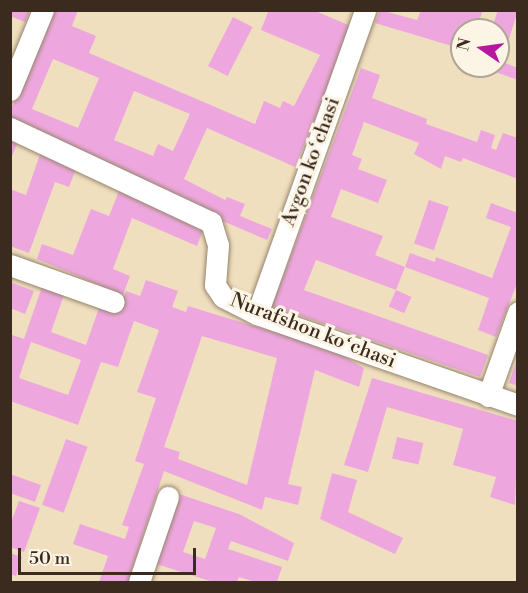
<!DOCTYPE html>
<html>
<head>
<meta charset="utf-8">
<style>
  body { margin:0 }
  #map { position:relative; width:528px; height:593px; overflow:hidden; background:#f0dfbe; font-family:"Libre Bodoni",serif }
  div>[style] { position:absolute }
  .building>* { inset:0; background:#eea7de; transform-origin:0 0 }
  .roads { filter:drop-shadow(0 0 2px #96846e) drop-shadow(0 0 2px #96846e) }
  .minor>* { height:21px; margin:-10.5px; padding:0 10.5px; transform-origin:10.5px; border-radius:10.5px; background:#fff }
  span { translate:-50% -50%; white-space:nowrap; text-align:center; line-height:1.15; -webkit-text-stroke:6px #fcf5e5; paint-order:stroke }
  .street-label { font-size:20px; color:#3b2a1e }
  .frame { position:absolute; inset:0; border:12px solid #3b2a1e; pointer-events:none }
  .north { position:absolute; left:450px; top:18px; width:60px; height:60px; box-sizing:border-box; background:#fcf5e5; border:2px solid #afa495; border-radius:50%; rotate:283deg; font-size:16px; font-weight:700; line-height:24px; text-align:center; color:#3b2a1e }
  .north::after { content:''; display:block; margin:auto; width:21px; height:27px; background:#b5179e; clip-path:polygon(50% 0,100% 100%,50% 72%,0 100%) }
  .scale { position:absolute; left:18px; top:548px; width:178px; height:27px; box-sizing:border-box; border:3px solid #3b2a1e; border-top:0; padding-left:8px; font-size:18px; line-height:21px; white-space:nowrap; color:#3b2a1e; -webkit-text-stroke:4px #fcf5e5; paint-order:stroke }
</style>
</head>
<body>
<div id="map">
  <div class="building">
    <div style="clip-path:polygon(10px 10px,30px 10px,25px 22px,10px 16px)"></div>
    <div style="clip-path:polygon(evenodd,53px 10px,78px 10px,72px 26px,96px 36px,89px 53px,255px 124px,264px 101px,280px 108px,283px 101px,294px 106px,320px 55px,261px 30px,268px 12px,263px 10px,313px 10px,353px 27px,295px 167px,207px 128px,184px 179px,225px 200px,227px 197px,245px 204px,240px 216px,272px 229px,267px 240px,218px 219px,157px 190px,158px 186px,86px 152px,10px 120px,10px 111px,53px 10px,53px 59px,99px 78px,78px 128px,32px 109px,53px 59px,53px 10px,134px 91px,190px 114px,173px 151px,158px 144px,153px 156px,114px 140px,134px 91px)"></div>
    <div style="clip-path:polygon(380px 10px,417px 20px,421px 10px,483px 10px,476px 30px,462px 30px,462px 49px,375px 23px)"></div>
    <div style="clip-path:polygon(498px 10px,518px 10px,502px 62px,518px 68px,518px 80px,479px 66px,498px 66px,498px 30px,491px 30px)"></div>
    <div style="left:233px;top:17px;width:22px;height:55px;rotate:27deg"></div>
    <div style="clip-path:polygon(361px 68px,380px 75px,372px 98px,427px 119px,426px 124px,477px 142px,481px 130px,495px 135px,491px 148px,496px 150px,503px 133px,518px 138px,518px 179px,463px 158px,461px 162px,445px 156px,441px 169px,414px 154px,419px 143px,364px 122px,352px 155px,362px 159px,358px 169px,387px 180px,378px 203px,341px 189px,331px 217px,383px 236px,375px 255px,405px 267px,410px 253px,435px 262px,436px 257px,492px 278px,511px 227px,486px 218px,491px 203px,518px 213px,518px 281px,496px 337px,478px 330px,489px 298px,405px 267px,396px 290px,316px 260px,304px 290px,488px 355px,480px 377px,272px 306px)"></div>
    <div style="clip-path:polygon(10px 139px,18px 142px,10px 161px)"></div>
    <div style="clip-path:polygon(41px 151px,78px 164px,69px 187px,55px 182px,29px 253px,10px 246px,10px 189px,26px 195px)"></div>
    <div style="clip-path:polygon(121px 186px,204px 227px,197px 246px,132px 218px,113px 269px,130px 276px,123px 295px,37px 259px,42px 244px,73px 255px,91px 209px,109px 216px)"></div>
    <div style="left:429px;top:200px;width:21px;height:46px;rotate:19deg"></div>
    <div style="clip-path:polygon(evenodd,146px 280px,178px 291px,172px 307px,186px 312px,188px 306px,333px 350px,364px 368px,359px 387px,315px 370px,288px 484px,302px 487px,298px 505px,265px 497px,262px 510px,164px 471px,128px 582px,99px 582px,108px 556px,73px 544px,80px 524px,125px 539px,129px 527px,122px 525px,144px 464px,135px 461px,156px 398px,137px 392px,159px 330px,134px 321px,118px 367px,101px 362px,78px 425px,10px 401px,10px 341px,12px 335px,24px 339px,44px 281px,66px 289px,51px 332px,86px 345px,100px 305px,118px 312px,126px 291px,140px 296px,146px 280px,202px 336px,277px 358px,247px 485px,178px 459px,180px 452px,164px 447px,202px 336px,146px 280px,31px 342px,81px 360px,68px 395px,19px 378px,31px 342px)"></div>
    <div style="clip-path:polygon(10px 282px,34px 291px,25px 314px,10px 308px)"></div>
    <div style="left:396px;top:290px;width:17px;height:18px;rotate:24deg"></div>
    <div style="clip-path:polygon(517px 360px,518px 360px,518px 386px,509px 383px)"></div>
    <div style="clip-path:polygon(372px 378px,518px 421px,515px 505px,490px 497px,496px 477px,453px 465px,463px 429px,387px 407px,368px 472px,344px 465px)"></div>
    <div style="left:397px;top:437px;width:27px;height:22px;rotate:13deg"></div>
    <div style="left:66px;top:439px;width:23px;height:70px;rotate:20deg"></div>
    <div style="clip-path:polygon(332px 473px,357px 480px,348px 512px,403px 538px,395px 554px,320px 519px)"></div>
    <div style="clip-path:polygon(10px 474px,41px 485px,35px 502px,10px 493px)"></div>
    <div style="clip-path:polygon(evenodd,176px 493px,239px 514px,294px 543px,288px 561px,231px 541px,228px 549px,282px 567px,277px 582px,255px 582px,239px 577px,237px 582px,213px 582px,153px 563px,176px 493px,194px 521px,216px 528px,205px 559px,183px 552px,194px 521px)"></div>
    <div style="clip-path:polygon(19px 501px,40px 508px,24px 552px,10px 547px,10px 525px)"></div>
    <div style="clip-path:polygon(10px 553px,22px 557px,16px 576px,10px 574px)"></div>
  </div>
  <div class="roads">
    <div class="minor">
      <div style="left:10px;top:90px;width:87px;rotate:-67.6deg"></div>
      <div style="left:10px;top:128px;width:222px;rotate:25.1deg"></div>
      <div style="left:211px;top:222px;width:24px;rotate:73deg"></div>
      <div style="left:218px;top:245px;width:40px;rotate:94.3deg"></div>
      <div style="left:215px;top:285px;width:14px;rotate:56deg"></div>
      <div style="left:223px;top:297px;width:38px;rotate:27deg"></div>
      <div style="left:257px;top:314px;width:276px;rotate:19.2deg"></div>
      <div style="left:10px;top:265px;width:110px;rotate:19.6deg"></div>
      <div style="left:257px;top:314px;width:323px;rotate:-70.4deg"></div>
      <div style="left:488px;top:396px;width:89px;rotate:-70.3deg"></div>
      <div style="left:139px;top:582px;width:90px;rotate:-71.2deg"></div>
    </div>
  </div>
  <div class="street-label">
    <span style="left:311px;top:162px;rotate:-70deg">Avgon koʻchasi</span>
    <span style="left:313px;top:331px;rotate:21deg">Nurafshon koʻchasi</span>
  </div>
  <div class="frame"></div>
  <div class="north">N</div>
  <div class="scale">50 m</div>
</div>
</body>
</html>
